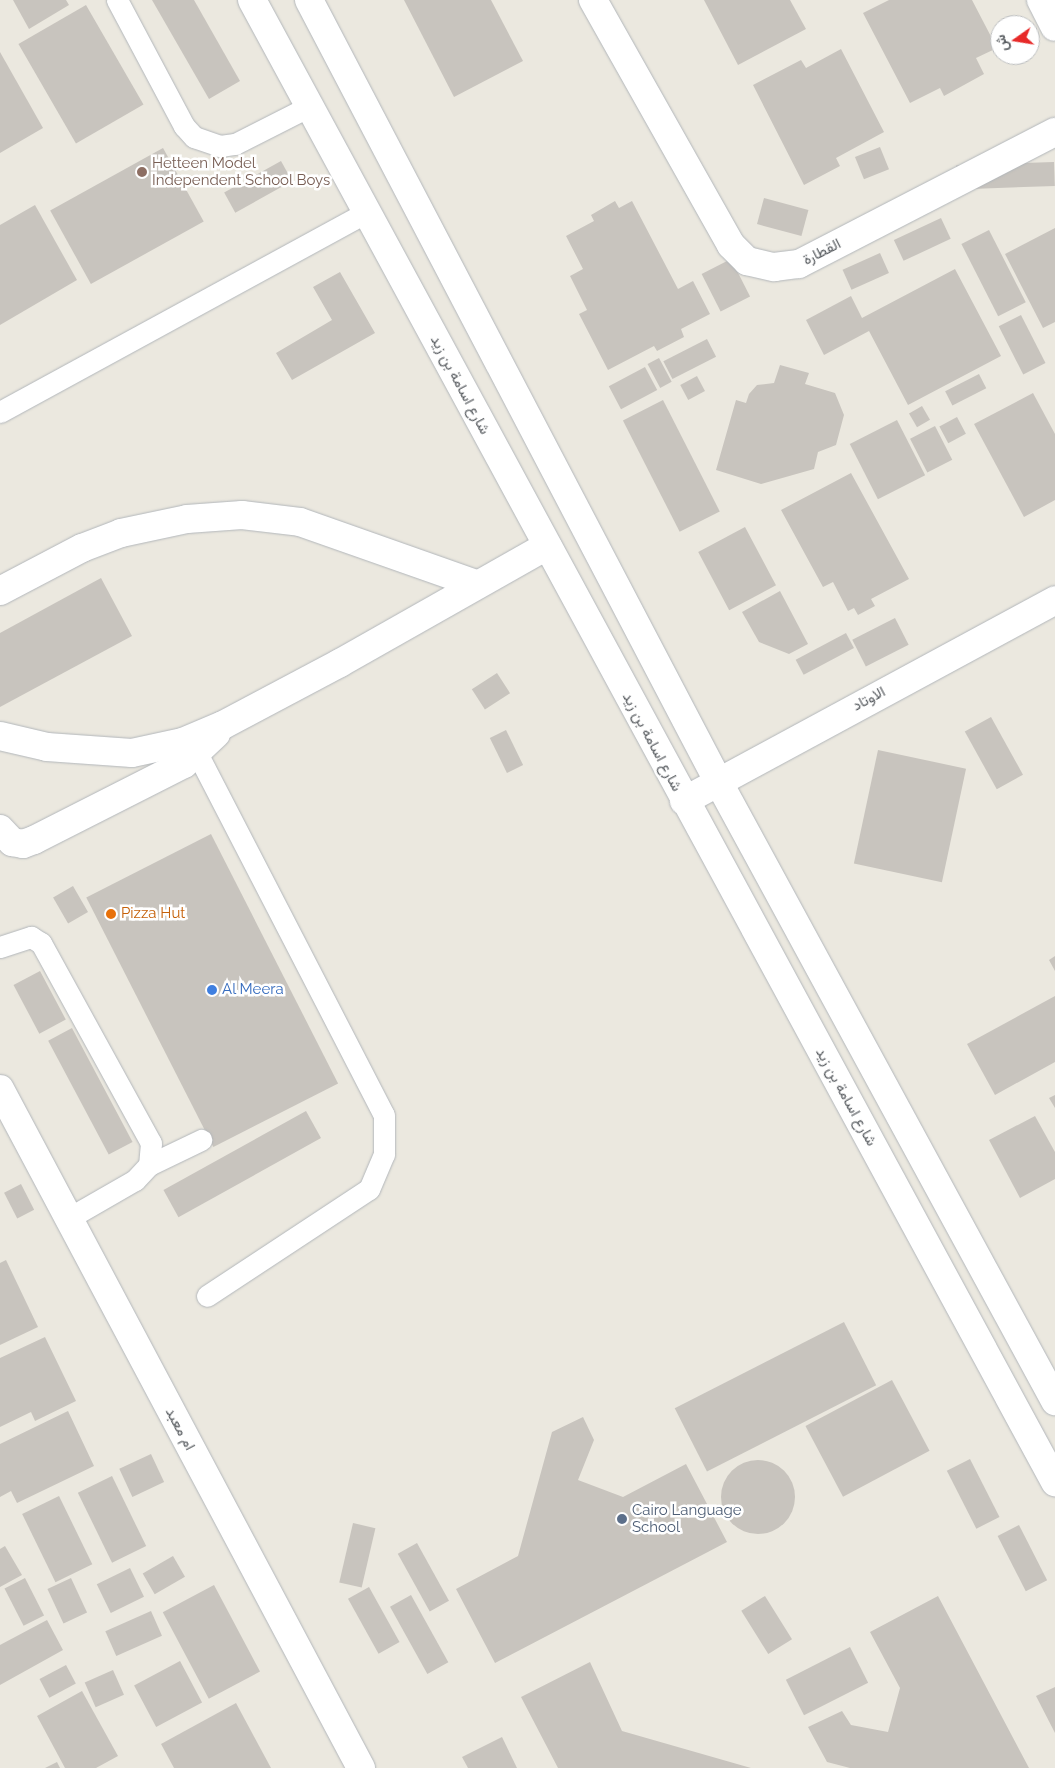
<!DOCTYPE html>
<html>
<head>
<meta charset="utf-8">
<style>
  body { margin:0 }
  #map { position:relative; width:1055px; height:1768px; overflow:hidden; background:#ebe8df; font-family:Raleway,Vazirmatn,sans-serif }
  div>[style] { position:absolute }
  .building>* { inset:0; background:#c8c4be; transform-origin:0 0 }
  .round { border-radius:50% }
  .roads { filter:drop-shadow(0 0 1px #b2b6ba) drop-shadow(0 0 1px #b2b6ba) }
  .service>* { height:21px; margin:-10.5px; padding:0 10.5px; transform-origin:10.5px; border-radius:10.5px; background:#fff }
  .minor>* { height:28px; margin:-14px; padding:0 14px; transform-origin:14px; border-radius:14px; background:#fff }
  .tertiary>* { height:28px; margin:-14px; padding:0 14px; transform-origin:14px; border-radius:14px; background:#fff }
  .dots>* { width:14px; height:14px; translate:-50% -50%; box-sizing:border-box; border:2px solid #fff; border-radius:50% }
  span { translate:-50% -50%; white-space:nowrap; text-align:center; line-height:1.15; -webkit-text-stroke:5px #fff; paint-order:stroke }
  .education-label { font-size:15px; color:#785e54 }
  .left { translate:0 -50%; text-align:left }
  .street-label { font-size:15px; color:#585c60 }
  .food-label { font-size:15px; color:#c56008 }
  .shop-label { font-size:15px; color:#366cbe }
  .service-label { font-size:15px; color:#4e5e75 }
  .north { position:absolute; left:990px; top:15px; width:50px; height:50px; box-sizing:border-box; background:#fff; border:1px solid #bcbebf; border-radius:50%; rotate:257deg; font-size:14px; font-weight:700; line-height:20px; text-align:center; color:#585c60 }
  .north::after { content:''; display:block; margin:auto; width:18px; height:22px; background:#e72a29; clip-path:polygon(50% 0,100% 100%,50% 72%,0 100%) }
</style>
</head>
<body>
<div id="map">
  <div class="building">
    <div style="clip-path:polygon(13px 0,66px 0,69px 5px,29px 29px)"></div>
    <div style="clip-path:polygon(152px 0,194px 0,240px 81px,209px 99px)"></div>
    <div style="clip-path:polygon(404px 0,491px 0,523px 61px,454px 97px)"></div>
    <div style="clip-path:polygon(704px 0,790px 0,806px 29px,738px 65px)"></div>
    <div style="clip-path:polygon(889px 0,972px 0,997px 48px,976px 58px,984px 74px,944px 96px,940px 88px,910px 103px,863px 13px)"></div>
    <div style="left:86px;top:5px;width:115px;height:78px;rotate:60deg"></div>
    <div style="clip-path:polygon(841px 49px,884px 132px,836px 158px,840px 166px,804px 185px,753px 85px,801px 60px,806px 68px)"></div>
    <div style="clip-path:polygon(0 52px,43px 128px,0 153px)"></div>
    <div style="left:880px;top:147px;width:24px;height:27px;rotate:68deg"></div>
    <div style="left:163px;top:148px;width:84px;height:129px;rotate:61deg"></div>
    <div style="left:281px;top:161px;width:23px;height:65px;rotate:61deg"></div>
    <div style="left:1054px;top:162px;width:24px;height:98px;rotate:88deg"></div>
    <div style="left:764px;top:198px;width:46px;height:27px;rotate:15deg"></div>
    <div style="clip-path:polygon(615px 201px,619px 208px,632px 201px,678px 289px,693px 281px,710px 314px,681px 329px,684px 337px,657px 351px,654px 346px,608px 370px,579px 314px,587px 310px,570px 276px,583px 269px,566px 236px,594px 221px,591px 215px)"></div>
    <div style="clip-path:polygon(35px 205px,77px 280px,0 325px,0 225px)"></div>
    <div style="left:941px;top:218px;width:23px;height:52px;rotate:65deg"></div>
    <div style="clip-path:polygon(1055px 228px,1055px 322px,1043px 328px,1005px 254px)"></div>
    <div style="left:989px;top:230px;width:81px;height:31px;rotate:63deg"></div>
    <div style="left:880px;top:253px;width:22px;height:41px;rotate:66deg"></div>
    <div style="left:731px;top:259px;width:42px;height:33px;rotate:63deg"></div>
    <div style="clip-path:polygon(955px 269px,1001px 356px,908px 405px,869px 331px,824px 355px,806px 320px,851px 296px,862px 318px)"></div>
    <div style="clip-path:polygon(340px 272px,375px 333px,292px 380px,276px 353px,332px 320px,313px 287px)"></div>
    <div style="left:1021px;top:315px;width:54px;height:25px;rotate:63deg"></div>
    <div style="left:707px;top:339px;width:20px;height:49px;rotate:63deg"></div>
    <div style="left:659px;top:358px;width:27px;height:13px;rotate:62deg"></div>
    <div style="clip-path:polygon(780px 365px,809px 373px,805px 384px,835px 393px,844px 415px,836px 445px,818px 452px,814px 469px,761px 484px,716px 470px,736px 400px,746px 403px,749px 394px,757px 385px,774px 383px)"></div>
    <div style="left:645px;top:367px;width:26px;height:41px;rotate:62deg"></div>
    <div style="left:979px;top:374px;width:16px;height:38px;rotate:63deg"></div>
    <div style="left:697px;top:376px;width:17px;height:19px;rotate:62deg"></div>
    <div style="clip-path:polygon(1033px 393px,1055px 434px,1055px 500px,1024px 517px,974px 424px)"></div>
    <div style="left:663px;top:400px;width:125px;height:45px;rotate:63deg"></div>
    <div style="left:922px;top:406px;width:16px;height:15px;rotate:60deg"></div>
    <div style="left:957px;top:417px;width:19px;height:20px;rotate:62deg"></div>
    <div style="left:897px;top:420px;width:62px;height:53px;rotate:63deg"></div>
    <div style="left:935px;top:426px;width:38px;height:28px;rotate:63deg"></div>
    <div style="clip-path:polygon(851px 473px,909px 579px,871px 599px,875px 606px,858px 615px,854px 608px,848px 611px,833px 582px,823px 587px,781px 510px)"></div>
    <div style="left:745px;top:527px;width:66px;height:53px;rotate:62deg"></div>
    <div style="clip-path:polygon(101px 578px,132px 636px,0 707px,0 633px)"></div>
    <div style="clip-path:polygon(780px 591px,808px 644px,789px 654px,759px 642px,742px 612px)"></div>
    <div style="left:895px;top:618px;width:30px;height:48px;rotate:63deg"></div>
    <div style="left:846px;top:633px;width:17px;height:57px;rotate:62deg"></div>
    <div style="left:497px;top:673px;width:24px;height:30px;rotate:57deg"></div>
    <div style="left:991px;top:717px;width:66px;height:30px;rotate:61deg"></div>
    <div style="left:506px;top:730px;width:39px;height:18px;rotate:64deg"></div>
    <div style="left:878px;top:750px;width:90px;height:116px;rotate:12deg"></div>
    <div style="left:211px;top:834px;width:280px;height:140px;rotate:63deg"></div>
    <div style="left:73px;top:886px;width:30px;height:23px;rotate:60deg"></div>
    <div style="clip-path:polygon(1055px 956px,1055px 971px,1049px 960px)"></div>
    <div style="left:40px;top:971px;width:55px;height:30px;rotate:62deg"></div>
    <div style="clip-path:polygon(1055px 996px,1055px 1062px,995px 1095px,967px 1044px)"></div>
    <div style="left:72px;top:1028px;width:129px;height:27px;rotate:62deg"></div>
    <div style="clip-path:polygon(1055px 1095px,1055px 1108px,1049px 1098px)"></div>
    <div style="left:306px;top:1111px;width:31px;height:163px;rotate:61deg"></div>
    <div style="clip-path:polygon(1035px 1116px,1055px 1152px,1055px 1179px,1020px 1198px,989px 1140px)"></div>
    <div style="left:21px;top:1184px;width:29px;height:19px;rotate:63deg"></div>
    <div style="clip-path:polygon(6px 1260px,38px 1327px,0 1345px,0 1263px)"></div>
    <div style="left:844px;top:1322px;width:71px;height:190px;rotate:63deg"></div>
    <div style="clip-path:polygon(45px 1337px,76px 1401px,35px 1421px,31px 1412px,0 1427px,0 1358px)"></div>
    <div style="left:892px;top:1380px;width:80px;height:98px;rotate:62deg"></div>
    <div style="clip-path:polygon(68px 1411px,94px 1466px,17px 1503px,11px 1491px,0 1497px,0 1444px)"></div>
    <div style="clip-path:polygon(583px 1417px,594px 1440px,578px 1480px,623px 1497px,686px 1464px,727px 1542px,495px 1663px,456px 1589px,518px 1556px,552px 1432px)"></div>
    <div style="left:151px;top:1454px;width:31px;height:35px;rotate:65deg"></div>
    <div style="left:970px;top:1459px;width:65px;height:26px;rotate:63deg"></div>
    <div class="round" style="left:721px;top:1460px;width:74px;height:74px"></div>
    <div style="left:112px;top:1476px;width:78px;height:38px;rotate:64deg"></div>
    <div style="left:59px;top:1496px;width:76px;height:41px;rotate:64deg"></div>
    <div style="left:353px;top:1523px;width:23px;height:61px;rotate:13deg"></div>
    <div style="left:1019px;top:1525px;width:62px;height:24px;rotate:63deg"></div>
    <div style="left:417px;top:1543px;width:66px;height:22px;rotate:61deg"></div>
    <div style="clip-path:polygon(5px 1546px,22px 1575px,0 1587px,0 1549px)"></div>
    <div style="left:173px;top:1556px;width:24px;height:35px;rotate:60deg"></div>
    <div style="left:130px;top:1568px;width:32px;height:37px;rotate:64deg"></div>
    <div style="left:25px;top:1578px;width:42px;height:23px;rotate:63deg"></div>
    <div style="left:71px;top:1578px;width:38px;height:26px;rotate:65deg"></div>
    <div style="left:214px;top:1585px;width:98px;height:58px;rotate:62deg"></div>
    <div style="left:369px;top:1587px;width:63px;height:24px;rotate:61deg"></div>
    <div style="left:411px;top:1595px;width:77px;height:24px;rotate:61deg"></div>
    <div style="left:765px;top:1596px;width:51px;height:28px;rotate:58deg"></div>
    <div style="clip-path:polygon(938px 1596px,1029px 1768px,850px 1768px,827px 1762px,808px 1727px,842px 1711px,851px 1725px,888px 1732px,900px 1688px,870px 1632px)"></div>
    <div style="left:151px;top:1611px;width:27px;height:50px;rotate:66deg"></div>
    <div style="clip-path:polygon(47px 1620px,63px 1650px,0 1685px,0 1645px)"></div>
    <div style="left:850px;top:1647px;width:40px;height:72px;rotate:63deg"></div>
    <div style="left:180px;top:1661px;width:47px;height:52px;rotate:62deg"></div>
    <div style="clip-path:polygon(590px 1662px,622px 1731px,751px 1768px,558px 1768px,521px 1697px)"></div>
    <div style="left:66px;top:1665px;width:21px;height:30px;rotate:62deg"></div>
    <div style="left:113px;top:1670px;width:27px;height:31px;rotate:66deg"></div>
    <div style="clip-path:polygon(1055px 1687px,1055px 1733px,1036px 1696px)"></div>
    <div style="clip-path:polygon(82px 1691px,118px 1756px,96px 1768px,65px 1768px,37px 1716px)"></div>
    <div style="clip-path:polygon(236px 1703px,271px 1768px,174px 1768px,161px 1744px)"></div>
    <div style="clip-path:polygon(502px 1737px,517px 1768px,468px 1768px,462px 1757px)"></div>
    <div style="clip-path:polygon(57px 1762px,60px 1768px,45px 1768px)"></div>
  </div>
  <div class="roads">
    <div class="service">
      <div style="left:117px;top:0;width:143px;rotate:62deg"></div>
      <div style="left:184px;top:126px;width:15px;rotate:48deg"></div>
      <div style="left:194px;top:137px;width:28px;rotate:19deg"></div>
      <div style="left:220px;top:146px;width:15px;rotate:-8deg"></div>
      <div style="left:235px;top:144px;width:84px;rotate:-26.9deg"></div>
      <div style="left:0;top:412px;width:418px;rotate:-28.6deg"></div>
      <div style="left:197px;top:753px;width:407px;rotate:62.7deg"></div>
      <div style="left:384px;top:1115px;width:39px;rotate:90deg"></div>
      <div style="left:384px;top:1154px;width:38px;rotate:113deg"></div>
      <div style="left:369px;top:1189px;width:194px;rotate:146.6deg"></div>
      <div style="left:0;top:947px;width:33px;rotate:-18deg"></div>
      <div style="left:31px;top:937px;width:12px;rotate:31deg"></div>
      <div style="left:41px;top:943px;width:228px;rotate:61.2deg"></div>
      <div style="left:151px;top:1143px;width:22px;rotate:95deg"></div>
      <div style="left:149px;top:1165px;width:21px;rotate:133deg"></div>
      <div style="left:135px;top:1180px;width:76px;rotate:150.1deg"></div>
      <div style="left:149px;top:1165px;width:58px;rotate:-25.7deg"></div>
    </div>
    <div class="minor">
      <div style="left:593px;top:0;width:281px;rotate:60.6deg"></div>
      <div style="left:731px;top:245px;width:23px;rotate:45deg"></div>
      <div style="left:747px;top:261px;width:28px;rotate:13deg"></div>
      <div style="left:774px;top:267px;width:25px;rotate:-7deg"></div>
      <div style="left:799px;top:264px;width:288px;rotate:-27.3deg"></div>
      <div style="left:1041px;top:0;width:30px;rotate:63deg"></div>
      <div style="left:0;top:591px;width:93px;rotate:-27.7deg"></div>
      <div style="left:82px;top:548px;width:42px;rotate:-21deg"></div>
      <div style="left:121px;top:533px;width:67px;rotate:-12deg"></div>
      <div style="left:187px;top:519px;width:55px;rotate:-4.2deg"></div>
      <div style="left:242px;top:515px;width:58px;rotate:6.9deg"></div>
      <div style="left:300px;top:522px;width:187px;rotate:19.4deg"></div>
      <div style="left:0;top:736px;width:48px;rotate:13.2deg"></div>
      <div style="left:47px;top:747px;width:85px;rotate:4deg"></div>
      <div style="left:132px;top:753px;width:52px;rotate:-12.2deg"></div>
      <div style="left:183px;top:742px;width:43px;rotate:-23deg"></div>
      <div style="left:223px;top:725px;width:132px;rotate:-27.9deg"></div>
      <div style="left:340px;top:663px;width:238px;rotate:-29.5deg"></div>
      <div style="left:684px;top:801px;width:422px;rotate:-28.4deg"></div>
      <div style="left:0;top:829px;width:18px;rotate:47deg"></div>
      <div style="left:12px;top:842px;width:11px;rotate:10deg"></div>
      <div style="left:23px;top:844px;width:12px;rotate:-20deg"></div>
      <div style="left:34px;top:840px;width:168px;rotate:-26.9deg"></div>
      <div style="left:184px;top:764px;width:44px;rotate:-43.2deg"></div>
      <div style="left:0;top:1089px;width:769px;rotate:62deg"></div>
    </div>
    <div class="tertiary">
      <div style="left:252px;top:0;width:1686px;rotate:61.55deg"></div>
      <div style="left:309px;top:0;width:882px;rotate:62.36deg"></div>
      <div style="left:718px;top:781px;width:706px;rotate:61.47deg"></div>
    </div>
  </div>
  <div class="dots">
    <div style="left:142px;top:172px;background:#8d6e63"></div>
    <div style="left:111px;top:914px;background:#e8710a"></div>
    <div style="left:212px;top:990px;background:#3f7fe0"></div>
    <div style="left:622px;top:1519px;background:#5c6f8a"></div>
  </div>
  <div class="education-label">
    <span class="left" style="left:152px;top:172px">Hetteen Model<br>Independent School Boys</span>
  </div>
  <div class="street-label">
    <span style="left:822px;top:252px;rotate:-27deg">القطارة</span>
    <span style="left:460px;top:385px;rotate:62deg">شارع اسامة بن زيد</span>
    <span style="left:869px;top:699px;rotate:-28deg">الاوتاد</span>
    <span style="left:652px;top:742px;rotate:62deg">شارع اسامة بن زيد</span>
    <span style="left:846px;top:1097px;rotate:61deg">شارع اسامة بن زيد</span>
    <span style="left:180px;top:1429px;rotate:62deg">ام معبد</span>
  </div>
  <div class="food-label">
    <span class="left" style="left:121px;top:914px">Pizza Hut</span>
  </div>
  <div class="shop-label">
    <span class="left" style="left:222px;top:990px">Al Meera</span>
  </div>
  <div class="service-label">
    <span class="left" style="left:632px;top:1519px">Cairo Language<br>School</span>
  </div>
  <div class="north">ش</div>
</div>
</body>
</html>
